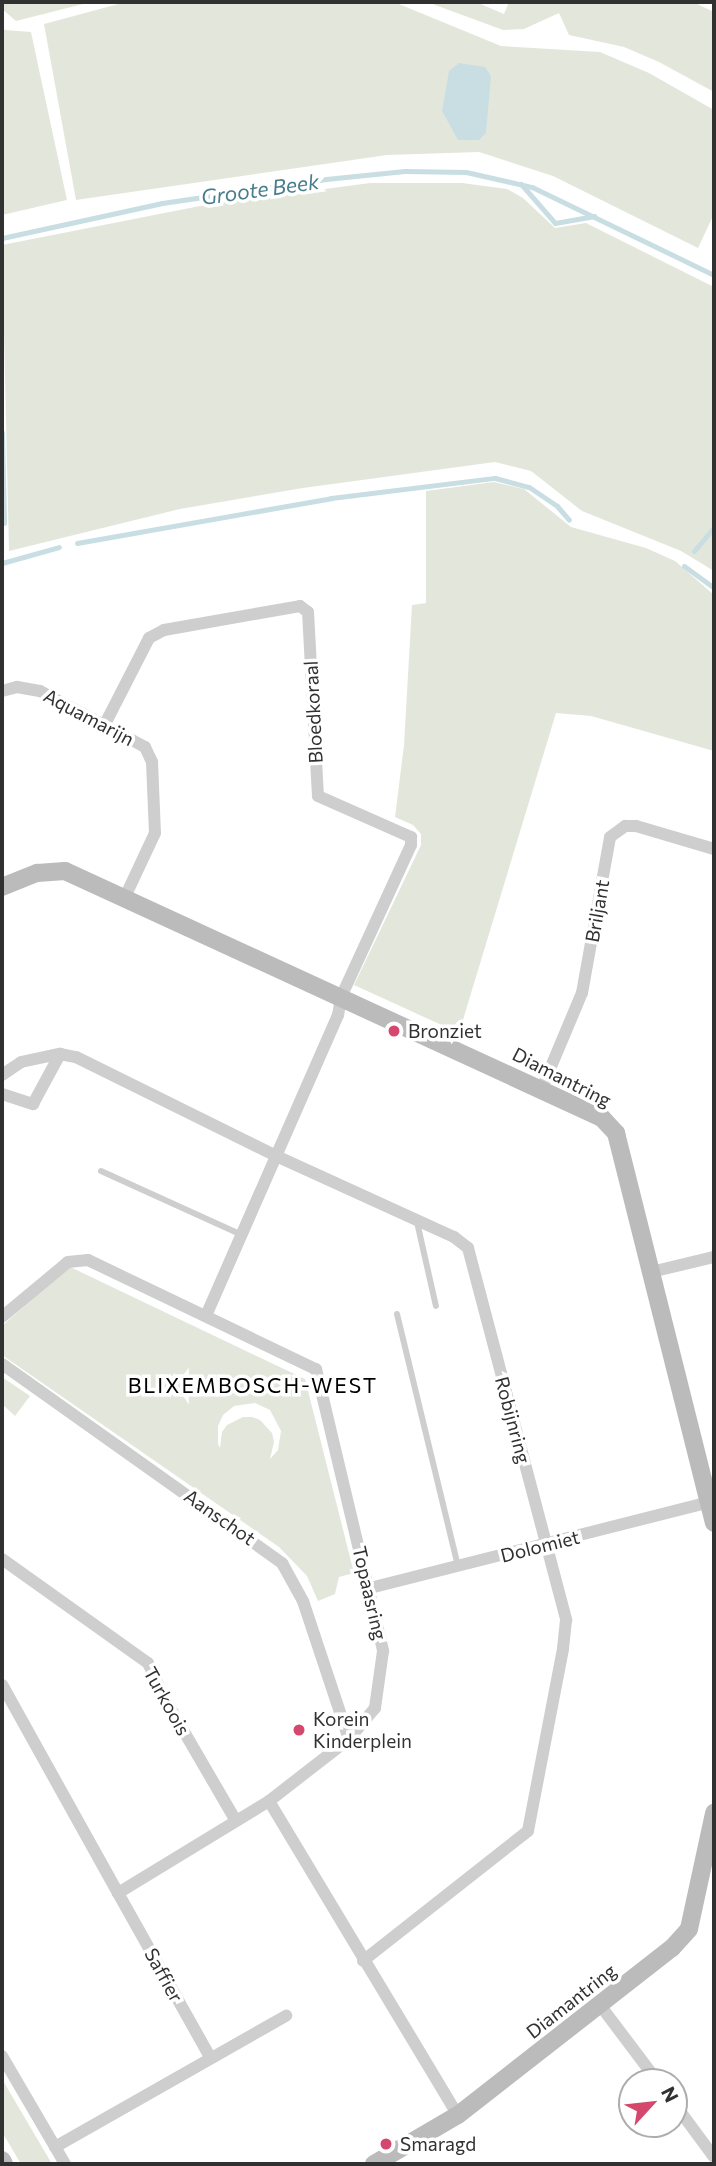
<!DOCTYPE html>
<html>
<head>
<meta charset="utf-8">
<style>
  body { margin:0 }
  #map { position:relative; width:716px; height:2166px; overflow:hidden; background:#fff; font-family:Commissioner,sans-serif }
  div>[style] { position:absolute }
  .green>* { inset:0; background:#e3e7db }
  .water>* { inset:0; background:#c8dee3 }
  .stream>* { height:5px; margin:-2.5px; padding:0 2.5px; transform-origin:2.5px; border-radius:2.5px; background:#c8dee3 }
  .lane>* { height:6px; margin:-3px; padding:0 3px; transform-origin:3px; border-radius:3px; background:#cecece }
  .street>* { height:12px; margin:-6px; padding:0 6px; transform-origin:6px; border-radius:6px; background:#cecece }
  .secondary>* { height:18px; margin:-9px; padding:0 9px; transform-origin:9px; border-radius:9px; background:#bbb }
  .dots>* { width:19px; height:19px; translate:-50% -50%; box-sizing:border-box; border:4px solid #fff; border-radius:50% }
  span { translate:-50% -50%; white-space:nowrap; text-align:center; line-height:1.15; -webkit-text-stroke:7px #fff; paint-order:stroke }
  .street-label { font-size:19px; color:#313131 }
  .poi-label { font-size:19px; color:#313131 }
  .left { translate:0 -50%; text-align:left }
  .water-label { font-size:21px; color:#477d8b; font-style:italic }
  .neighbourhood-label { font-size:21px; color:#000; letter-spacing:2px }
  .frame { position:absolute; inset:0; border:4px solid #313131; pointer-events:none }
  .north { position:absolute; left:618px; top:2068px; width:70px; height:70px; box-sizing:border-box; background:#fff; border:2px solid #adadad; border-radius:50%; rotate:63deg; font-size:19px; font-weight:700; line-height:28px; text-align:center; color:#313131 }
  .north::after { content:''; display:block; margin:auto; width:24px; height:32px; background:#d3486c; clip-path:polygon(50% 0,100% 100%,50% 72%,0 100%) }
</style>
</head>
<body>
<div id="map">
  <div class="green">
    <div style="clip-path:polygon(2px 2px,91px 2px,16px 21px,2px 9px)"></div>
    <div style="clip-path:polygon(126px 2px,394px 2px,501px 46px,600px 52px,649px 73px,714px 110px,714px 214px,698px 248px,553px 176px,479px 152px,387px 155px,76px 200px,44px 24px)"></div>
    <div style="clip-path:polygon(427px 2px,476px 2px,504px 14px,509px 2px,693px 2px,714px 12px,714px 92px,659px 62px,624px 47px,569px 35px,559px 13px,524px 29px,503px 30px)"></div>
    <div style="clip-path:polygon(2px 27px,5px 30px,31px 32px,67px 200px,2px 215px)"></div>
    <div style="clip-path:polygon(370px 183px,462px 183px,507px 189px,523px 198px,555px 228px,586px 223px,714px 287px,714px 571px,681px 551px,582px 511px,531px 471px,495px 462px,303px 488px,180px 509px,9px 551px,2px 245px,205px 205px)"></div>
    <div style="clip-path:polygon(494px 482px,524px 489px,571px 527px,646px 548px,675px 561px,714px 595px,714px 751px,591px 716px,556px 713px,459px 1033px,354px 985px,421px 845px,421px 834px,413px 825px,395px 817px,404px 745px,412px 605px,426px 603px,426px 491px)"></div>
    <div style="clip-path:polygon(evenodd,66px 1265px,305px 1379px,354px 1573px,339px 1577px,335px 1594px,318px 1601px,307px 1576px,279px 1547px,2px 1355px,2px 1326px,65px 1270px,66px 1265px,255px 1403px,270px 1410px,281px 1431px,278px 1450px,270px 1459px,274px 1442px,272px 1433px,260px 1420px,252px 1417px,243px 1417px,227px 1425px,222px 1432px,220px 1448px,218px 1444px,218px 1426px,223px 1415px,234px 1406px,255px 1403px)"></div>
    <div style="clip-path:polygon(2px 1377px,30px 1396px,15px 1416px,2px 1404px)"></div>
    <div style="clip-path:polygon(2px 2079px,52px 2164px,21px 2164px,2px 2132px)"></div>
  </div>
  <div class="water">
    <div style="clip-path:polygon(459px 63px,485px 67px,491px 76px,486px 133px,479px 140px,458px 140px,442px 111px,449px 71px)"></div>
  </div>
  <div class="stream">
    <div style="left:521px;top:184px;width:52px;rotate:48.9deg"></div>
    <div style="left:555px;top:223px;width:40px;rotate:-10deg"></div>
    <div style="left:2px;top:238px;width:164px;rotate:-12.3deg"></div>
    <div style="left:162px;top:203px;width:166px;rotate:-8.3deg"></div>
    <div style="left:326px;top:179px;width:79px;rotate:-5.8deg"></div>
    <div style="left:405px;top:171px;width:61px;rotate:0.9deg"></div>
    <div style="left:466px;top:172px;width:68px;rotate:12.8deg"></div>
    <div style="left:532px;top:187px;width:202px;rotate:25.8deg"></div>
    <div style="left:2px;top:432px;width:91px;rotate:88.7deg"></div>
    <div style="left:77px;top:543px;width:258px;rotate:-10deg"></div>
    <div style="left:331px;top:498px;width:165px;rotate:-7deg"></div>
    <div style="left:495px;top:478px;width:35px;rotate:15deg"></div>
    <div style="left:529px;top:487px;width:34px;rotate:34deg"></div>
    <div style="left:557px;top:506px;width:18px;rotate:49deg"></div>
    <div style="left:694px;top:551px;width:31px;rotate:-50deg"></div>
    <div style="left:2px;top:563px;width:59px;rotate:-15.7deg"></div>
    <div style="left:684px;top:566px;width:37px;rotate:36deg"></div>
  </div>
  <div class="lane">
    <div style="left:101px;top:1171px;width:153px;rotate:24.4deg"></div>
    <div style="left:417px;top:1222px;width:86px;rotate:77.3deg"></div>
    <div style="left:397px;top:1314px;width:259px;rotate:76.4deg"></div>
  </div>
  <div class="street">
    <div style="left:2px;top:691px;width:16px;rotate:-15deg"></div>
    <div style="left:17px;top:687px;width:23px;rotate:10deg"></div>
    <div style="left:40px;top:691px;width:119px;rotate:28.1deg"></div>
    <div style="left:145px;top:747px;width:17px;rotate:65deg"></div>
    <div style="left:152px;top:762px;width:71px;rotate:87.6deg"></div>
    <div style="left:155px;top:833px;width:71px;rotate:115.1deg"></div>
    <div style="left:105px;top:724px;width:97px;rotate:-62.9deg"></div>
    <div style="left:149px;top:638px;width:17px;rotate:-28deg"></div>
    <div style="left:164px;top:630px;width:138px;rotate:-10deg"></div>
    <div style="left:300px;top:606px;width:10px;rotate:37deg"></div>
    <div style="left:308px;top:612px;width:184px;rotate:86.9deg"></div>
    <div style="left:318px;top:796px;width:102px;rotate:23.8deg"></div>
    <div style="left:411px;top:837px;width:8px;rotate:90deg"></div>
    <div style="left:411px;top:845px;width:167px;rotate:114.7deg"></div>
    <div style="left:341px;top:997px;width:18px;rotate:99deg"></div>
    <div style="left:338px;top:1015px;width:329px;rotate:113.7deg"></div>
    <div style="left:2px;top:1075px;width:23px;rotate:-34deg"></div>
    <div style="left:21px;top:1062px;width:40px;rotate:-12deg"></div>
    <div style="left:60px;top:1054px;width:16px;rotate:11deg"></div>
    <div style="left:76px;top:1057px;width:221px;rotate:26.3deg"></div>
    <div style="left:274px;top:1155px;width:198px;rotate:24.5deg"></div>
    <div style="left:454px;top:1237px;width:18px;rotate:38deg"></div>
    <div style="left:468px;top:1248px;width:385px;rotate:75.2deg"></div>
    <div style="left:566px;top:1620px;width:29px;rotate:96deg"></div>
    <div style="left:563px;top:1649px;width:185px;rotate:100.9deg"></div>
    <div style="left:528px;top:1831px;width:210px;rotate:141.8deg"></div>
    <div style="left:542px;top:1088px;width:103px;rotate:-67.2deg"></div>
    <div style="left:582px;top:993px;width:158px;rotate:-79.8deg"></div>
    <div style="left:610px;top:837px;width:19px;rotate:-36deg"></div>
    <div style="left:625px;top:826px;width:11px"></div>
    <div style="left:636px;top:826px;width:81px;rotate:16.4deg"></div>
    <div style="left:2px;top:1094px;width:33px;rotate:18deg"></div>
    <div style="left:33px;top:1104px;width:57px;rotate:-61.6deg"></div>
    <div style="left:651px;top:1272px;width:65px;rotate:-13.4deg"></div>
    <div style="left:2px;top:1317px;width:86px;rotate:-39.8deg"></div>
    <div style="left:68px;top:1262px;width:20px;rotate:-6deg"></div>
    <div style="left:88px;top:1260px;width:253px;rotate:25.6deg"></div>
    <div style="left:316px;top:1369px;width:290px;rotate:76.6deg"></div>
    <div style="left:383px;top:1651px;width:58px;rotate:98deg"></div>
    <div style="left:375px;top:1708px;width:40px;rotate:130deg"></div>
    <div style="left:349px;top:1739px;width:101px;rotate:142.2deg"></div>
    <div style="left:269px;top:1801px;width:177px;rotate:148.6deg"></div>
    <div style="left:118px;top:1893px;width:238px;rotate:-119.1deg"></div>
    <div style="left:2px;top:1364px;width:344px;rotate:35.4deg"></div>
    <div style="left:282px;top:1563px;width:43px;rotate:61.1deg"></div>
    <div style="left:303px;top:1601px;width:145px;rotate:71.6deg"></div>
    <div style="left:2px;top:1559px;width:179px;rotate:35.5deg"></div>
    <div style="left:148px;top:1663px;width:40px;rotate:65deg"></div>
    <div style="left:165px;top:1699px;width:141px;rotate:59.8deg"></div>
    <div style="left:370px;top:1588px;width:350px;rotate:-14.2deg"></div>
    <div style="left:269px;top:1801px;width:366px;rotate:59deg"></div>
    <div style="left:118px;top:1893px;width:188px;rotate:60.7deg"></div>
    <div style="left:600px;top:2005px;width:96px;rotate:53deg"></div>
    <div style="left:2px;top:2056px;width:125px;rotate:59.7deg"></div>
    <div style="left:674px;top:2103px;width:67px;rotate:53.5deg"></div>
    <div style="left:55px;top:2147px;width:266px;rotate:-29.6deg"></div>
  </div>
  <div class="secondary">
    <div style="left:2px;top:887px;width:38px;rotate:-22deg"></div>
    <div style="left:37px;top:873px;width:28px;rotate:-4deg"></div>
    <div style="left:65px;top:871px;width:591px;rotate:24.7deg"></div>
    <div style="left:602px;top:1118px;width:21px;rotate:47deg"></div>
    <div style="left:616px;top:1133px;width:402px;rotate:75.9deg"></div>
    <div style="left:2px;top:2160px;width:4px;rotate:63deg"></div>
    <div style="left:374px;top:2164px;width:97px;rotate:-30.3deg"></div>
    <div style="left:458px;top:2115px;width:271px;rotate:-38deg"></div>
    <div style="left:672px;top:1948px;width:25px;rotate:-48deg"></div>
    <div style="left:689px;top:1929px;width:119px;rotate:-77.8deg"></div>
  </div>
  <div class="dots">
    <div style="left:394px;top:1031px;background:#d3486c"></div>
    <div style="left:299px;top:1730px;background:#d3486c"></div>
    <div style="left:386px;top:2144px;background:#d3486c"></div>
  </div>
  <div class="street-label">
    <span style="left:313px;top:712px;rotate:-93deg">Bloedkoraal</span>
    <span style="left:89px;top:717px;rotate:28deg">Aquamarijn</span>
    <span style="left:597px;top:911px;rotate:-80deg">Briljant</span>
    <span style="left:562px;top:1077px;rotate:27deg">Diamantring</span>
    <span style="left:513px;top:1420px;rotate:75deg">Robijnring</span>
    <span style="left:220px;top:1517px;rotate:35deg">Aanschot</span>
    <span style="left:540px;top:1546px;rotate:-14deg">Dolomiet</span>
    <span style="left:370px;top:1593px;rotate:77deg">Topaasring</span>
    <span style="left:167px;top:1701px;rotate:61deg">Turkoois</span>
    <span style="left:164px;top:1975px;rotate:61deg">Saffier</span>
    <span style="left:571px;top:2001px;rotate:-38deg">Diamantring</span>
  </div>
  <div class="poi-label">
    <span class="left" style="left:408px;top:1031px">Bronziet</span>
    <span class="left" style="left:313px;top:1730px">Korein<br>Kinderplein</span>
    <span class="left" style="left:400px;top:2144px">Smaragd</span>
  </div>
  <div class="water-label">
    <span style="left:260px;top:189px;rotate:-8deg">Groote Beek</span>
  </div>
  <div class="neighbourhood-label">
    <span style="left:253px;top:1385px">BLIXEMBOSCH-WEST</span>
  </div>
  <div class="frame"></div>
  <div class="north">N</div>
</div>
</body>
</html>
